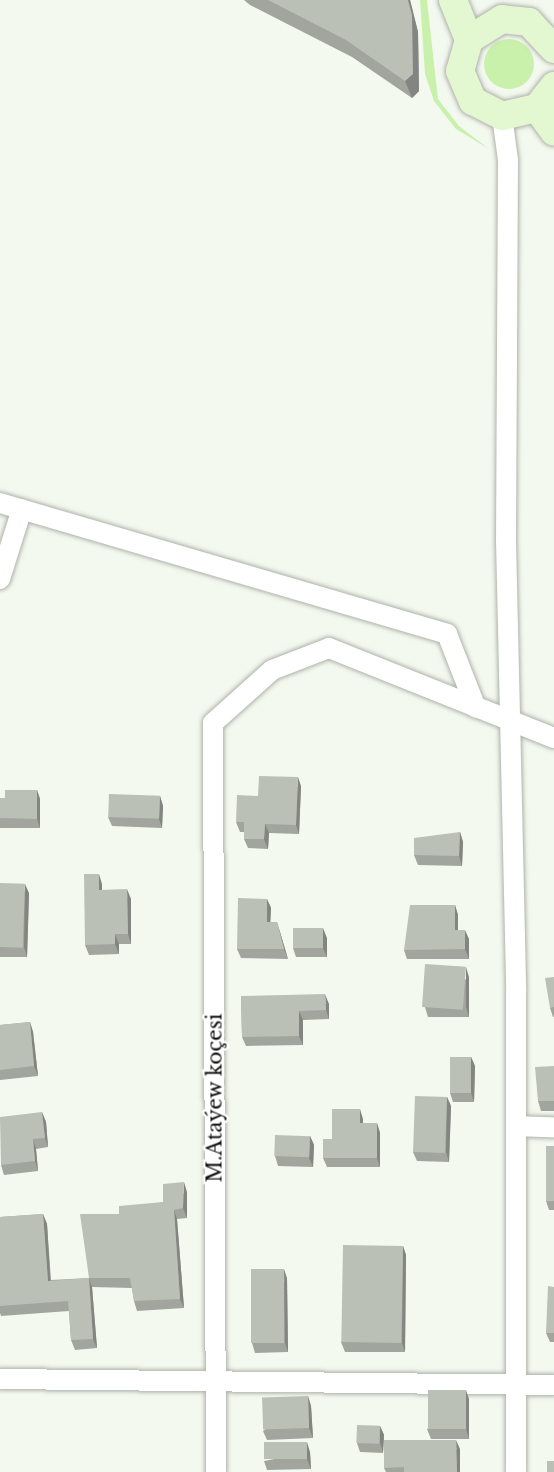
<!DOCTYPE html>
<html>
<head>
<meta charset="utf-8">
<style>
  body { margin:0 }
  #map { position:relative; width:554px; height:1472px; overflow:hidden; background:#f4f9f0; font-family:"Libre Baskerville",serif }
  div>[style] { position:absolute }
  .green>* { inset:0; background:#caf1ab }
  .round { border-radius:50% }
  .roads { filter:drop-shadow(0 0 2px #aeb3aa) drop-shadow(0 0 2px #aeb3aa) }
  .minor>* { height:20px; margin:-10px; padding:0 10px; transform-origin:10px; border-radius:10px; background:#fff }
  .secondary>* { height:28px; margin:-14px; padding:0 14px; transform-origin:14px; border-radius:14px; background:#e3f7d1 }
  .wall>* { inset:0; background:#a1a59d }
  .shaded-wall>* { inset:0; background:#838680 }
  .building>* { inset:0; background:#bbc0b7; transform-origin:0 0 }
  span { translate:-50% -50%; white-space:nowrap; text-align:center; line-height:1.15; -webkit-text-stroke:5px #fff; paint-order:stroke }
  .street-label { font-size:20px; color:#0d0f0c }
</style>
</head>
<body>
<div id="map">
  <div class="green">
    <div style="clip-path:polygon(420px 0,427px 0,438px 99px,459px 126px,489px 149px,456px 129px,434px 101px,425px 74px)"></div>
    <div class="round" style="left:484px;top:39px;width:50px;height:50px"></div>
  </div>
  <div class="roads">
    <div class="minor">
      <div style="left:502px;top:116px;width:44px;rotate:82.2deg"></div>
      <div style="left:508px;top:160px;width:380px;rotate:90.3deg"></div>
      <div style="left:506px;top:540px;width:452px;rotate:88.7deg"></div>
      <div style="left:516px;top:992px;width:480px;rotate:90deg"></div>
      <div style="left:0;top:503px;width:466px;rotate:16.3deg"></div>
      <div style="left:447px;top:634px;width:79px;rotate:68.6deg"></div>
      <div style="left:0;top:579px;width:73px;rotate:-72.6deg"></div>
      <div style="left:516px;top:1126px;width:38px;rotate:2deg"></div>
      <div style="left:0;top:1379px;width:554px;rotate:0.62deg"></div>
      <div style="left:216px;top:1472px;width:749px;rotate:-90.23deg"></div>
      <div style="left:213px;top:723px;width:79px;rotate:-41.9deg"></div>
      <div style="left:272px;top:670px;width:61px;rotate:-21.1deg"></div>
      <div style="left:329px;top:648px;width:242px;rotate:21.8deg"></div>
    </div>
    <div class="secondary">
      <div style="left:453px;top:0;width:43px;rotate:68.2deg"></div>
      <div style="left:554px;top:49px;width:37px;rotate:-133deg"></div>
      <div style="left:529px;top:22px;width:27px;rotate:-174deg"></div>
      <div style="left:502px;top:19px;width:39px;rotate:148deg"></div>
      <div style="left:469px;top:40px;width:32px;rotate:106deg"></div>
      <div style="left:460px;top:71px;width:33px;rotate:67deg"></div>
      <div style="left:473px;top:101px;width:33px;rotate:27deg"></div>
      <div style="left:502px;top:116px;width:36px;rotate:-13deg"></div>
      <div style="left:537px;top:108px;width:28px;rotate:-52deg"></div>
      <div style="left:537px;top:108px;width:29px;rotate:54deg"></div>
    </div>
  </div>
  <div class="wall">
    <div style="clip-path:polygon(244px 0,410px 0,418px 32px,419px 91px,412px 98px,352px 57px,250px 5px)"></div>
    <div style="clip-path:polygon(301px 786px,299px 834px,269px 833px,268px 849px,248px 848px,244px 839px,244px 832px,240px 832px,236px 822px,258px 796px)"></div>
    <div style="clip-path:polygon(37px 790px,40px 799px,40px 828px,0 828px,0 798px,5px 798px)"></div>
    <div style="clip-path:polygon(160px 796px,163px 806px,162px 828px,112px 826px,108px 817px)"></div>
    <div style="clip-path:polygon(460px 832px,463px 842px,462px 866px,418px 865px,414px 855px)"></div>
    <div style="clip-path:polygon(0 883px,29px 893px,27px 957px,0 957px)"></div>
    <div style="clip-path:polygon(102px 884px,102px 890px,131px 899px,131px 944px,119px 944px,119px 954px,89px 955px,85px 945px)"></div>
    <div style="clip-path:polygon(267px 899px,271px 908px,270px 922px,277px 922px,288px 959px,241px 958px,237px 949px)"></div>
    <div style="clip-path:polygon(455px 905px,458px 915px,458px 930px,469px 939px,469px 959px,407px 959px,404px 950px)"></div>
    <div style="clip-path:polygon(327px 938px,327px 957px,296px 957px,293px 948px)"></div>
    <div style="clip-path:polygon(469px 977px,469px 1017px,428px 1017px,425px 1007px)"></div>
    <div style="clip-path:polygon(554px 977px,554px 1017px,553px 1017px,550px 1008px)"></div>
    <div style="clip-path:polygon(241px 996px,329px 1004px,329px 1019px,303px 1020px,303px 1045px,246px 1046px,242px 1037px)"></div>
    <div style="clip-path:polygon(30px 1022px,33px 1032px,38px 1076px,0 1080px,0 1025px)"></div>
    <div style="clip-path:polygon(471px 1057px,475px 1066px,474px 1102px,453px 1102px,450px 1093px)"></div>
    <div style="clip-path:polygon(554px 1066px,554px 1111px,541px 1111px,538px 1101px)"></div>
    <div style="clip-path:polygon(447px 1097px,451px 1106px,449px 1162px,417px 1161px,413px 1152px)"></div>
    <div style="clip-path:polygon(42px 1112px,46px 1122px,48px 1147px,36px 1149px,38px 1171px,4px 1175px,1px 1165px)"></div>
    <div style="clip-path:polygon(363px 1119px,363px 1123px,377px 1123px,380px 1133px,380px 1167px,327px 1167px,323px 1158px,332px 1139px)"></div>
    <div style="clip-path:polygon(310px 1136px,314px 1145px,313px 1167px,278px 1166px,275px 1156px)"></div>
    <div style="clip-path:polygon(554px 1146px,554px 1210px,549px 1210px,546px 1201px)"></div>
    <div style="clip-path:polygon(187px 1192px,187px 1218px,177px 1219px,184px 1308px,137px 1311px,134px 1301px,132px 1288px,92px 1287px,97px 1348px,75px 1350px,71px 1340px,69px 1311px,1px 1316px,0 1313px,0 1217px,43px 1214px,47px 1224px,51px 1280px,89px 1278px,119px 1214px,163px 1202px)"></div>
    <div style="clip-path:polygon(403px 1246px,406px 1255px,405px 1352px,345px 1352px,341px 1342px)"></div>
    <div style="clip-path:polygon(287px 1278px,288px 1352px,255px 1353px,252px 1343px)"></div>
    <div style="clip-path:polygon(554px 1287px,554px 1342px,550px 1342px,546px 1333px)"></div>
    <div style="clip-path:polygon(308px 1396px,311px 1406px,313px 1438px,267px 1440px,263px 1431px)"></div>
    <div style="clip-path:polygon(469px 1399px,469px 1439px,431px 1439px,427px 1429px)"></div>
    <div style="clip-path:polygon(380px 1426px,384px 1435px,383px 1453px,360px 1452px,357px 1443px)"></div>
    <div style="clip-path:polygon(460px 1449px,460px 1472px,386px 1472px,384px 1468px)"></div>
    <div style="clip-path:polygon(310px 1452px,311px 1469px,267px 1470px,264px 1461px)"></div>
  </div>
  <div class="shaded-wall">
    <div style="clip-path:polygon(408px 0,410px 0,418px 32px,419px 91px,412px 98px,405px 81px)"></div>
    <div style="clip-path:polygon(298px 777px,301px 786px,299px 834px,296px 825px)"></div>
    <div style="clip-path:polygon(37px 790px,40px 799px,40px 828px,37px 819px)"></div>
    <div style="clip-path:polygon(160px 796px,163px 806px,162px 828px,159px 819px)"></div>
    <div style="clip-path:polygon(265px 824px,269px 833px,268px 849px,264px 839px)"></div>
    <div style="clip-path:polygon(460px 832px,463px 842px,462px 866px,459px 856px)"></div>
    <div style="clip-path:polygon(99px 874px,102px 884px,102px 899px,99px 890px)"></div>
    <div style="clip-path:polygon(25px 884px,29px 893px,27px 957px,24px 947px)"></div>
    <div style="clip-path:polygon(127px 889px,131px 899px,131px 944px,128px 934px)"></div>
    <div style="clip-path:polygon(267px 899px,271px 908px,270px 931px,267px 922px)"></div>
    <div style="clip-path:polygon(455px 905px,458px 915px,458px 940px,455px 930px)"></div>
    <div style="clip-path:polygon(277px 922px,280px 932px,288px 959px,284px 949px)"></div>
    <div style="clip-path:polygon(323px 928px,327px 938px,327px 957px,323px 948px)"></div>
    <div style="clip-path:polygon(465px 930px,469px 939px,469px 959px,465px 949px)"></div>
    <div style="clip-path:polygon(115px 934px,119px 944px,119px 954px,115px 944px)"></div>
    <div style="clip-path:polygon(466px 967px,469px 977px,469px 1017px,466px 1007px)"></div>
    <div style="clip-path:polygon(325px 994px,329px 1004px,329px 1019px,326px 1010px)"></div>
    <div style="clip-path:polygon(299px 1011px,303px 1020px,303px 1045px,299px 1036px)"></div>
    <div style="clip-path:polygon(30px 1022px,33px 1032px,38px 1076px,34px 1066px)"></div>
    <div style="clip-path:polygon(471px 1057px,475px 1066px,474px 1102px,471px 1093px)"></div>
    <div style="clip-path:polygon(447px 1097px,451px 1106px,449px 1162px,446px 1152px)"></div>
    <div style="clip-path:polygon(360px 1109px,363px 1119px,363px 1133px,360px 1123px)"></div>
    <div style="clip-path:polygon(42px 1112px,46px 1122px,48px 1147px,45px 1138px)"></div>
    <div style="clip-path:polygon(377px 1123px,380px 1133px,380px 1167px,377px 1158px)"></div>
    <div style="clip-path:polygon(310px 1136px,314px 1145px,313px 1167px,309px 1158px)"></div>
    <div style="clip-path:polygon(33px 1139px,36px 1149px,38px 1171px,35px 1161px)"></div>
    <div style="clip-path:polygon(184px 1182px,187px 1192px,187px 1218px,183px 1208px)"></div>
    <div style="clip-path:polygon(174px 1210px,177px 1219px,184px 1308px,180px 1299px)"></div>
    <div style="clip-path:polygon(43px 1214px,47px 1224px,51px 1290px,48px 1281px)"></div>
    <div style="clip-path:polygon(403px 1246px,406px 1255px,405px 1352px,402px 1343px)"></div>
    <div style="clip-path:polygon(284px 1269px,287px 1278px,288px 1352px,285px 1343px)"></div>
    <div style="clip-path:polygon(89px 1278px,92px 1287px,97px 1348px,93px 1339px)"></div>
    <div style="clip-path:polygon(466px 1390px,469px 1399px,469px 1439px,466px 1429px)"></div>
    <div style="clip-path:polygon(308px 1396px,311px 1406px,313px 1438px,309px 1428px)"></div>
    <div style="clip-path:polygon(380px 1426px,384px 1435px,383px 1453px,380px 1443px)"></div>
    <div style="clip-path:polygon(456px 1440px,460px 1449px,460px 1472px,457px 1472px)"></div>
    <div style="clip-path:polygon(307px 1442px,310px 1452px,311px 1469px,307px 1459px)"></div>
  </div>
  <div class="building">
    <div style="clip-path:polygon(268px 0,408px 0,412px 15px,413px 74px,405px 81px,346px 40px)"></div>
    <div style="clip-path:polygon(259px 776px,298px 777px,296px 825px,265px 824px,264px 839px,244px 839px,244px 822px,236px 822px,237px 795px,258px 796px)"></div>
    <div style="clip-path:polygon(5px 790px,37px 790px,37px 819px,0 818px,0 798px,5px 798px)"></div>
    <div style="left:109px;top:794px;width:51px;height:23px;rotate:2deg"></div>
    <div style="clip-path:polygon(460px 832px,459px 856px,414px 855px,414px 838px)"></div>
    <div style="clip-path:polygon(84px 874px,99px 874px,99px 890px,127px 889px,128px 934px,115px 934px,115px 944px,85px 945px)"></div>
    <div style="left:0;top:883px;width:25px;height:64px;rotate:2deg"></div>
    <div style="clip-path:polygon(238px 898px,267px 899px,267px 922px,277px 922px,284px 949px,237px 949px)"></div>
    <div style="clip-path:polygon(410px 905px,455px 905px,455px 930px,465px 930px,465px 949px,404px 950px)"></div>
    <div style="left:293px;top:928px;width:30px;height:20px"></div>
    <div style="left:425px;top:964px;width:41px;height:43px;rotate:4deg"></div>
    <div style="clip-path:polygon(554px 977px,554px 1007px,550px 1008px,545px 978px)"></div>
    <div style="clip-path:polygon(325px 994px,326px 1010px,299px 1011px,299px 1036px,242px 1037px,241px 996px)"></div>
    <div style="clip-path:polygon(30px 1022px,34px 1066px,0 1070px,0 1025px)"></div>
    <div style="left:450px;top:1057px;width:21px;height:36px"></div>
    <div style="clip-path:polygon(554px 1066px,554px 1101px,538px 1101px,535px 1067px)"></div>
    <div style="left:415px;top:1096px;width:32px;height:56px;rotate:2deg"></div>
    <div style="clip-path:polygon(332px 1109px,360px 1109px,360px 1123px,377px 1123px,377px 1158px,323px 1158px,323px 1139px,332px 1139px)"></div>
    <div style="clip-path:polygon(42px 1112px,45px 1138px,33px 1139px,35px 1161px,1px 1165px,0 1117px)"></div>
    <div style="left:275px;top:1135px;width:35px;height:21px;rotate:2deg"></div>
    <div style="left:546px;top:1146px;width:8px;height:55px"></div>
    <div style="clip-path:polygon(184px 1182px,183px 1208px,174px 1210px,180px 1299px,134px 1301px,130px 1278px,89px 1278px,80px 1214px,119px 1214px,119px 1206px,163px 1202px,163px 1184px)"></div>
    <div style="clip-path:polygon(43px 1214px,48px 1281px,89px 1278px,93px 1339px,71px 1340px,68px 1301px,0 1306px,0 1217px)"></div>
    <div style="left:343px;top:1245px;width:60px;height:97px;rotate:1deg"></div>
    <div style="left:251px;top:1269px;width:33px;height:74px"></div>
    <div style="clip-path:polygon(548px 1286px,554px 1287px,554px 1333px,546px 1333px)"></div>
    <div style="left:428px;top:1390px;width:38px;height:39px"></div>
    <div style="left:308px;top:1396px;width:32px;height:46px;rotate:88deg"></div>
    <div style="left:357px;top:1425px;width:23px;height:18px;rotate:2deg"></div>
    <div style="clip-path:polygon(384px 1440px,456px 1440px,457px 1472px,404px 1472px,404px 1467px,384px 1468px)"></div>
    <div style="left:307px;top:1442px;width:17px;height:43px;rotate:90deg"></div>
    <div style="left:547px;top:1461px;width:7px;height:11px"></div>
  </div>
  <div class="street-label">
    <span style="left:215px;top:1098px;rotate:-90deg">M.Ataýew koçesi</span>
  </div>
</div>
</body>
</html>
